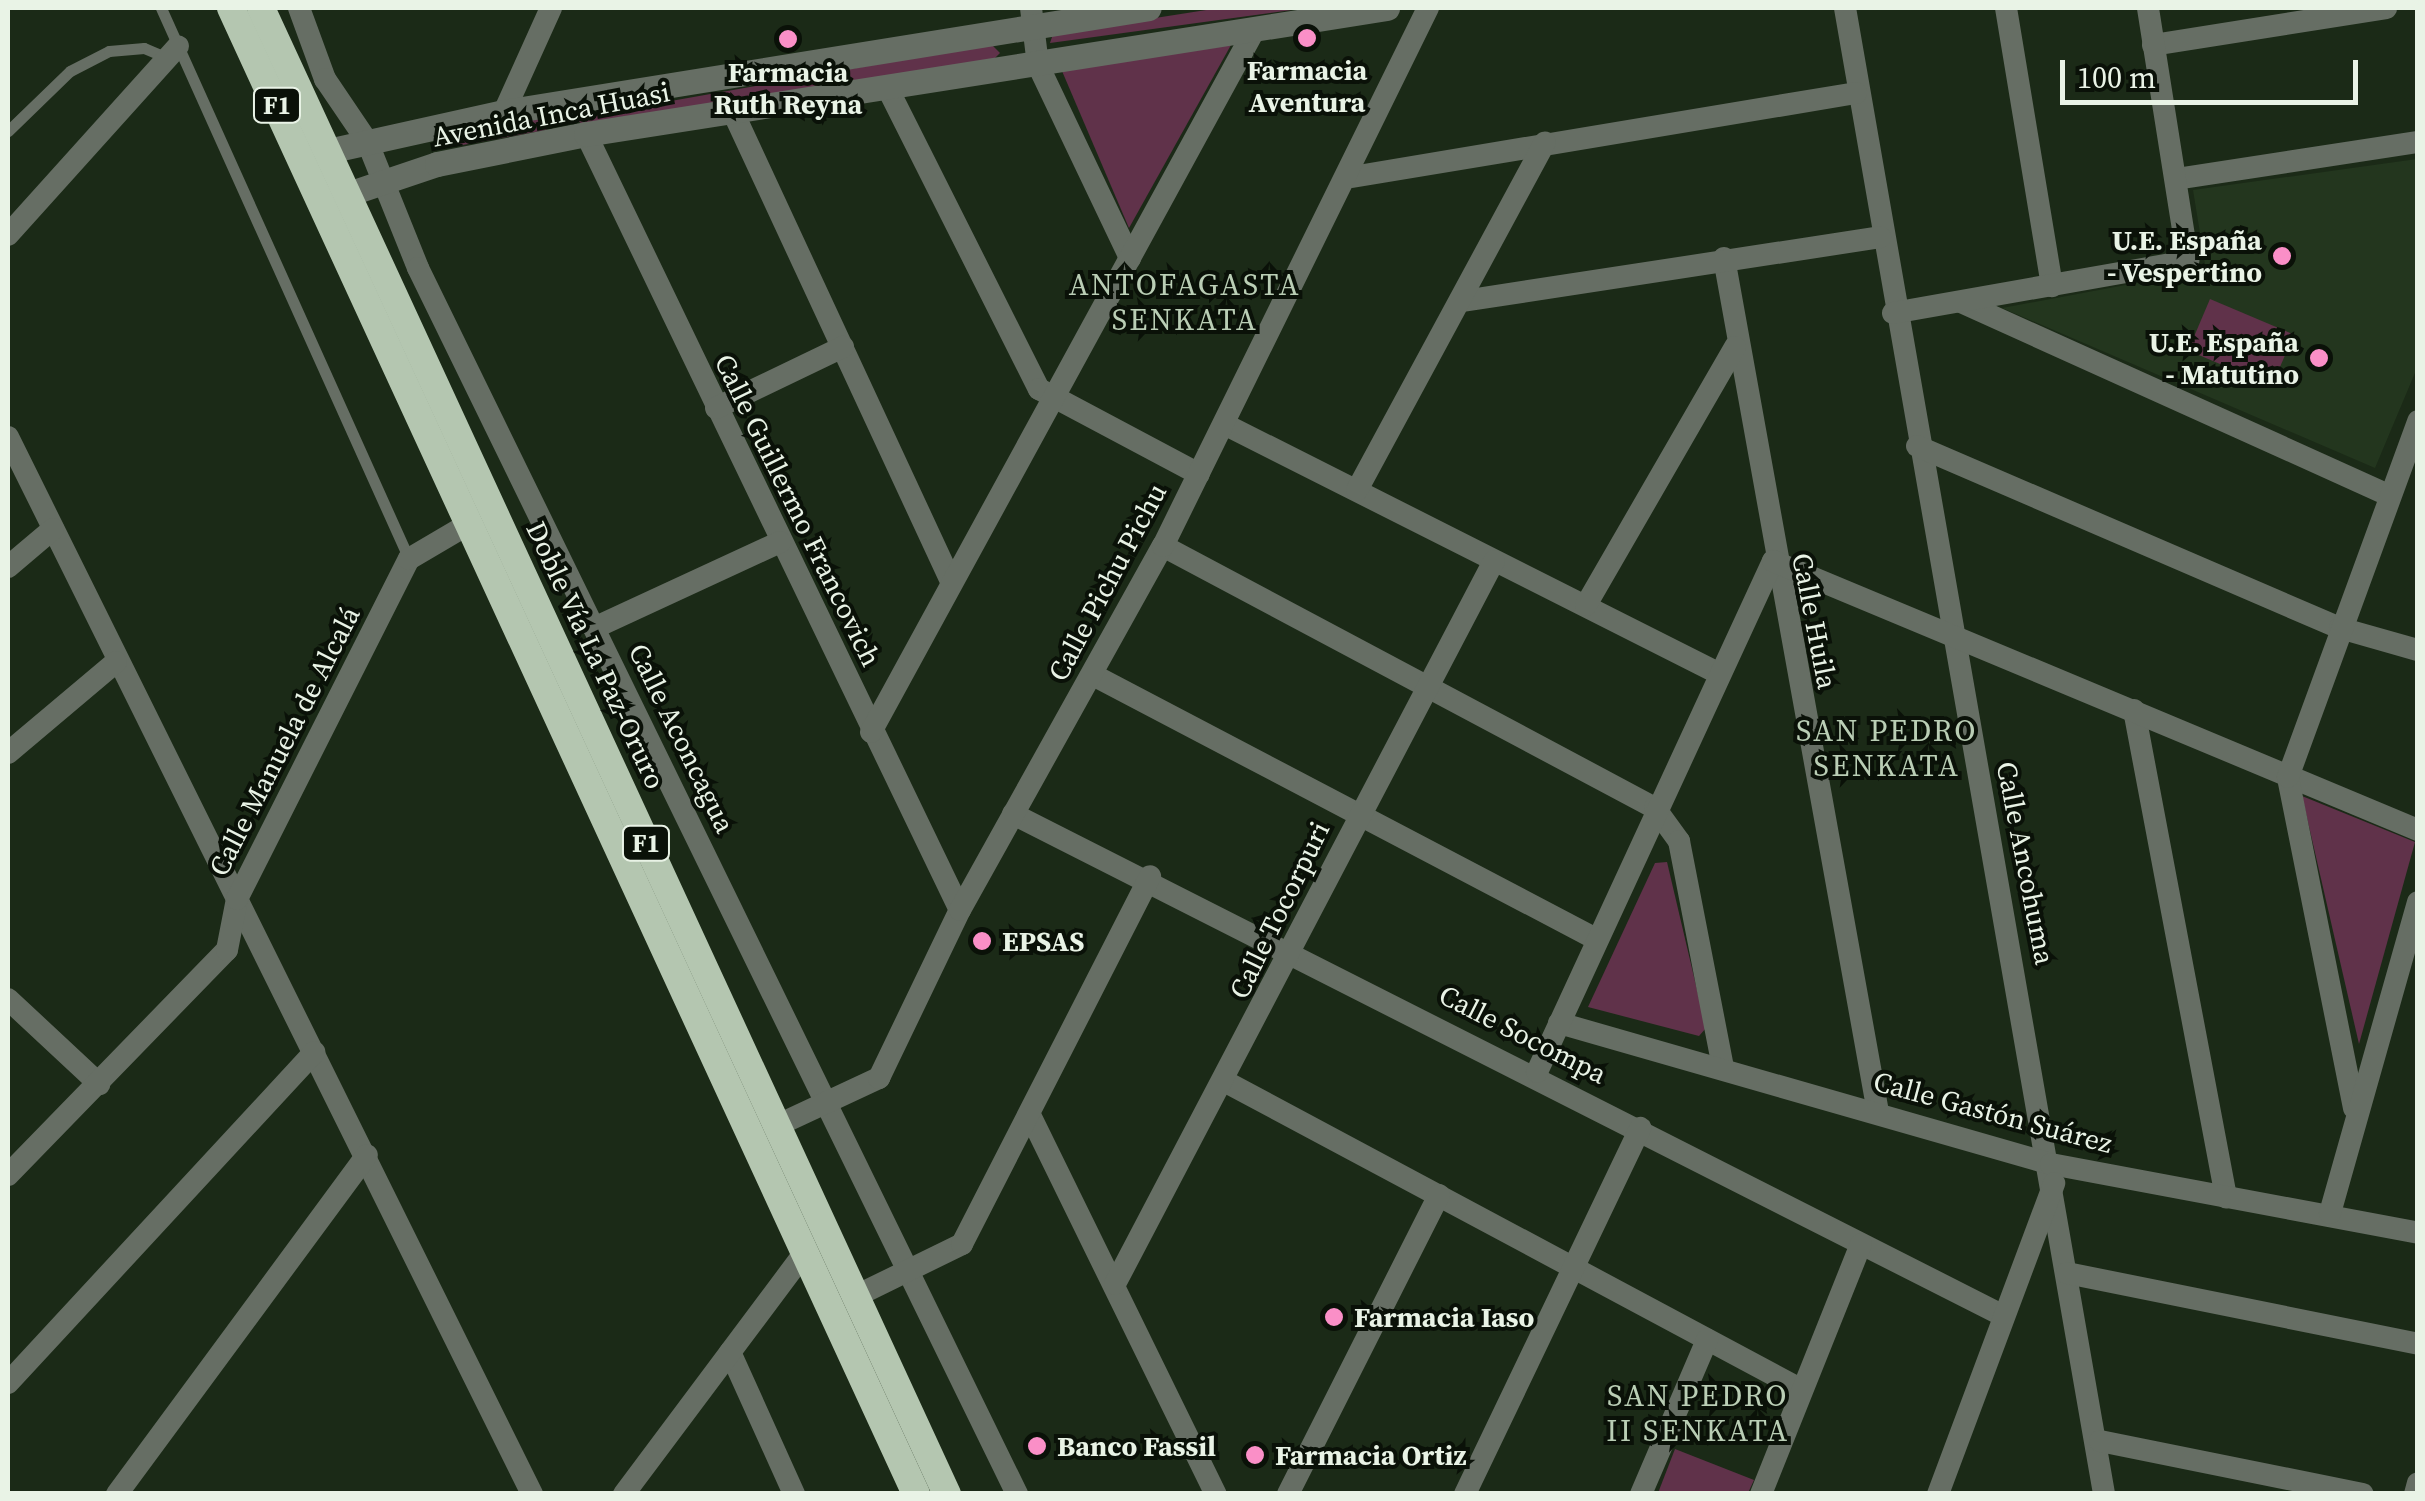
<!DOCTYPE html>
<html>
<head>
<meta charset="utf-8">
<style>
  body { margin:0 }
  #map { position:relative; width:2425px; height:1501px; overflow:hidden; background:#1b2a17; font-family:"Source Serif 4",serif }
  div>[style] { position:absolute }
  .built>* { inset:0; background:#23361e }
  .green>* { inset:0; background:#60324a; transform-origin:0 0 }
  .service>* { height:11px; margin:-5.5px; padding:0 5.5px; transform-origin:5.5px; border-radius:5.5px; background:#666e64 }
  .minor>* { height:22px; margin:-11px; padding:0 11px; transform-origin:11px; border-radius:11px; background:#666e64 }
  .tertiary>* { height:25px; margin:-12.5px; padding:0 12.5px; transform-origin:12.5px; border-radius:12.5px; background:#666e64 }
  .trunk>* { height:28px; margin:-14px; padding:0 14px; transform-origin:14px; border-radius:14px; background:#b4c6b0 }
  .dots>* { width:28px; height:28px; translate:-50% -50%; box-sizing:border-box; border:5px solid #0a1108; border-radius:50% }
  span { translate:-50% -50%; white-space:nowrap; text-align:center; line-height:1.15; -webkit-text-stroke:8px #0a1108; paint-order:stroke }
  .shield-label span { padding:2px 8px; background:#0a1108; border:2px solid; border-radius:8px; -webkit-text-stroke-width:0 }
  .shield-label { font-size:25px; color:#e9f3e6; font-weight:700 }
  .poi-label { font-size:28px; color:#e9f3e6; font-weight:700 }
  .right { translate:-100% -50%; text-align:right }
  .left { translate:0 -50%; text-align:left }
  .street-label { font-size:28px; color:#e9f3e6 }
  .neighbourhood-label { font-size:30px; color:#baceb5; letter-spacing:2.5px }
  .frame { position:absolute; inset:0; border:10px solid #e9f3e6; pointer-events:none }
  .scale { position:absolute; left:2060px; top:60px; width:298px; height:45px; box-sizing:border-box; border:5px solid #e9f3e6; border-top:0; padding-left:12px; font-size:30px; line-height:35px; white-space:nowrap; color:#e9f3e6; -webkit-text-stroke:8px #0a1108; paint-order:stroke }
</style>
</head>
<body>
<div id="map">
  <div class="built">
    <div style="clip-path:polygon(2417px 159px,2417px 368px,2375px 468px,2002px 308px,2206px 270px,2193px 190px)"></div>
  </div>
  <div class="green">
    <div style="clip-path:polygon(1219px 8px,1306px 8px,1050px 43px,1053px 34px)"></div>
    <div style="clip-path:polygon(991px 44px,1000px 53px,992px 61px,582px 124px,575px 118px)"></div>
    <div style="clip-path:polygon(1231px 45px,1129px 228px,1062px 71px)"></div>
    <div style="clip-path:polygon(542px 115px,552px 122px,546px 130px,457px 146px,450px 139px)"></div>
    <div style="left:2210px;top:299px;width:91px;height:56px;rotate:23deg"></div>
    <div style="clip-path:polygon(2302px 796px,2415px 842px,2359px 1044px)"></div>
    <div style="clip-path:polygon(1667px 862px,1706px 1028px,1699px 1036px,1588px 1007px,1655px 863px)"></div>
    <div style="clip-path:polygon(1675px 1449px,1754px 1480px,1748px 1493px,1658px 1493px)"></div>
  </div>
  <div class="service">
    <div style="left:161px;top:8px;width:604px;rotate:65.77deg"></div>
    <div style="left:8px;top:131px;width:86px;rotate:-44.1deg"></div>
    <div style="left:70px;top:71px;width:44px;rotate:-27.1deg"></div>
    <div style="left:109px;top:51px;width:35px;rotate:-5deg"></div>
    <div style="left:144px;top:48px;width:25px;rotate:23deg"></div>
  </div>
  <div class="minor">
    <div style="left:299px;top:8px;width:76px;rotate:69.9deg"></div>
    <div style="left:325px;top:79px;width:75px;rotate:55.9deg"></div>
    <div style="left:367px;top:141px;width:137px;rotate:68.1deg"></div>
    <div style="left:418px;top:268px;width:1365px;rotate:63.96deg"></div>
    <div style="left:1031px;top:8px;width:57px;rotate:83deg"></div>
    <div style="left:1038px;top:65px;width:214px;rotate:64.5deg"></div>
    <div style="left:1845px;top:8px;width:1508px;rotate:80.11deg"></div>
    <div style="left:2006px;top:8px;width:282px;rotate:80.6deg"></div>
    <div style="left:2153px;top:45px;width:236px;rotate:-9deg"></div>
    <div style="left:887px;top:87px;width:338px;rotate:63.3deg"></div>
    <div style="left:1039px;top:389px;width:181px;rotate:28deg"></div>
    <div style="left:504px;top:112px;width:114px;rotate:-65.7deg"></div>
    <div style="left:733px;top:112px;width:515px;rotate:65.08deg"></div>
    <div style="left:586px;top:134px;width:861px;rotate:64.27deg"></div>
    <div style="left:1352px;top:177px;width:511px;rotate:-9.46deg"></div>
    <div style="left:2176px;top:179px;width:245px;rotate:-8.7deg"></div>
    <div style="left:8px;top:235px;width:254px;rotate:-48deg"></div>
    <div style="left:1724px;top:258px;width:868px;rotate:79.78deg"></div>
    <div style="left:1463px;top:301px;width:422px;rotate:-8.7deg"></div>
    <div style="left:1961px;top:302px;width:470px;rotate:24.3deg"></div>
    <div style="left:1893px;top:313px;width:300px;rotate:-10deg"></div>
    <div style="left:2188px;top:261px;width:256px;rotate:-99deg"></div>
    <div style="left:716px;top:408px;width:141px;rotate:-25.7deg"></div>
    <div style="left:1224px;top:424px;width:555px;rotate:26.75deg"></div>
    <div style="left:8px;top:437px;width:1180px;rotate:63.63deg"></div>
    <div style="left:1917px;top:446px;width:460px;rotate:23.3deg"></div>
    <div style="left:2340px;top:628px;width:81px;rotate:15.8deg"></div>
    <div style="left:1357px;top:490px;width:395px;rotate:-61.6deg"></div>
    <div style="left:1163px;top:546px;width:557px;rotate:28.04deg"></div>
    <div style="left:1655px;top:808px;width:41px;rotate:54deg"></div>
    <div style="left:1679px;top:841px;width:231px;rotate:79deg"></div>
    <div style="left:8px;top:567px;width:59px;rotate:-40.2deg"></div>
    <div style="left:1586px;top:605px;width:298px;rotate:-60deg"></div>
    <div style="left:594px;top:628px;width:205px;rotate:-24.8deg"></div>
    <div style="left:1093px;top:675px;width:568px;rotate:27.69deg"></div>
    <div style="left:2134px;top:710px;width:496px;rotate:79.3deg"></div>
    <div style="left:871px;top:732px;width:801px;rotate:-61.36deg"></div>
    <div style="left:8px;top:753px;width:141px;rotate:-40.1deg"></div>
    <div style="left:1013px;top:814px;width:1109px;rotate:26.87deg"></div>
    <div style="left:8px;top:999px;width:125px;rotate:43deg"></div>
    <div style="left:1559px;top:1023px;width:512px;rotate:15.99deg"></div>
    <div style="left:2051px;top:1164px;width:373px;rotate:10.6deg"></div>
    <div style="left:1537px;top:1072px;width:563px;rotate:-65.21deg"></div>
    <div style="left:1773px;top:561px;width:699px;rotate:22.64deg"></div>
    <div style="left:1226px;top:1082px;width:653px;rotate:28.13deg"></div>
    <div style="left:2354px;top:1108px;width:338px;rotate:-101.3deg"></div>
    <div style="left:2288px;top:777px;width:379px;rotate:-69.9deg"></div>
    <div style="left:1030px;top:1115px;width:422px;rotate:63.9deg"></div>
    <div style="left:776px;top:1126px;width:114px;rotate:-25deg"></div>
    <div style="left:879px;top:1078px;width:187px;rotate:-64.3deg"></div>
    <div style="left:960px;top:910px;width:417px;rotate:-60.9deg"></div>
    <div style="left:1163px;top:546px;width:600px;rotate:-63.78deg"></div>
    <div style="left:8px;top:1175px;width:314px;rotate:-45.8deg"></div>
    <div style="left:227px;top:950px;width:52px;rotate:-78.9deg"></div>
    <div style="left:237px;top:899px;width:381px;rotate:-63.2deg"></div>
    <div style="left:409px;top:559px;width:71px;rotate:-30.5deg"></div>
    <div style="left:2330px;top:1213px;width:323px;rotate:-74.2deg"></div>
    <div style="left:2067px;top:1273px;width:358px;rotate:11.4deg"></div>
    <div style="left:1115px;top:1284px;width:816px;rotate:-62.34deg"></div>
    <div style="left:856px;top:1296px;width:118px;rotate:-26.1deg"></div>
    <div style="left:962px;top:1244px;width:413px;rotate:-62.9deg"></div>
    <div style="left:730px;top:1352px;width:156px;rotate:65.7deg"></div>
    <div style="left:8px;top:1383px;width:451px;rotate:-47.2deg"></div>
    <div style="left:2100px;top:1441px;width:268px;rotate:11.4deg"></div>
    <div style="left:117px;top:1494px;width:421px;rotate:-53.6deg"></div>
    <div style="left:624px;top:1494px;width:302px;rotate:-53.2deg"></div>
    <div style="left:1288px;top:1494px;width:335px;rotate:-63.2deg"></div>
    <div style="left:1465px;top:1494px;width:406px;rotate:-64.4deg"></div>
    <div style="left:1641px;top:1494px;width:168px;rotate:-66.8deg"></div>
    <div style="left:1761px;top:1494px;width:269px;rotate:-68.2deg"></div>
    <div style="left:1938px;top:1494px;width:332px;rotate:-69.5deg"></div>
    <div style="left:2415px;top:1494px;width:11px;rotate:-75deg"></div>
  </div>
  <div class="tertiary">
    <div style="left:328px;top:151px;width:180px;rotate:-12.5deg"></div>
    <div style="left:504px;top:112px;width:653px;rotate:-9.16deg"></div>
    <div style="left:327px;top:201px;width:116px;rotate:-18.6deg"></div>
    <div style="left:437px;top:164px;width:152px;rotate:-11.4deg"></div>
    <div style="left:586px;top:134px;width:811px;rotate:-8.94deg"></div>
  </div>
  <div class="trunk">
    <div style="left:231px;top:8px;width:1636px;rotate:65.25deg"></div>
    <div style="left:261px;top:8px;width:1637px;rotate:65.22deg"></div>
  </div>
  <div class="dots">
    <div style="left:1307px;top:38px;background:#fa8fc7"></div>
    <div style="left:788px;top:39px;background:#fa8fc7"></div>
    <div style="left:2282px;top:256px;background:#fa8fc7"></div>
    <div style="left:2319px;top:358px;background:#fa8fc7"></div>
    <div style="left:982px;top:941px;background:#fa8fc7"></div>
    <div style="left:1334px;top:1317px;background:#fa8fc7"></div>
    <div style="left:1037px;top:1446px;background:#fa8fc7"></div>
    <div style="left:1255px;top:1455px;background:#fa8fc7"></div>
  </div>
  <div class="shield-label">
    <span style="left:277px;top:105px">F1</span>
    <span style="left:646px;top:843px">F1</span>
  </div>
  <div class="poi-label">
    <span style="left:1307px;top:86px">Farmacia<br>Aventura</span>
    <span style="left:788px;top:88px">Farmacia<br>Ruth Reyna</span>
    <span class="right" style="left:2262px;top:256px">U.E. España<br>- Vespertino</span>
    <span class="right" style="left:2299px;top:358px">U.E. España<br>- Matutino</span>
    <span class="left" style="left:1002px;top:941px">EPSAS</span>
    <span class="left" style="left:1354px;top:1317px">Farmacia Iaso</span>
    <span class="left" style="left:1057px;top:1446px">Banco Fassil</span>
    <span class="left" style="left:1275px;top:1455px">Farmacia Ortiz</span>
  </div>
  <div class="street-label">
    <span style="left:551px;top:114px;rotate:-11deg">Avenida Inca Huasi</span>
    <span style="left:798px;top:510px;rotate:64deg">Calle Guillermo Francovich</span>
    <span style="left:1107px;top:582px;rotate:-62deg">Calle Pichu Pichu</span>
    <span style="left:1815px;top:621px;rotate:79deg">Calle Huila</span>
    <span style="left:596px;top:655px;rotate:65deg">Doble Vía La Paz-Oruro</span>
    <span style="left:682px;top:738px;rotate:64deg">Calle Aconcagua</span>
    <span style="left:284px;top:741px;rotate:-63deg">Calle Manuela de Alcalá</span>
    <span style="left:2026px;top:863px;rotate:79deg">Calle Ancohuma</span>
    <span style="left:1279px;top:910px;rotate:-64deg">Calle Tocorpuri</span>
    <span style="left:1523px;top:1034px;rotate:27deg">Calle Socompa</span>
    <span style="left:1993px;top:1112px;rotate:15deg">Calle Gastón Suárez</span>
  </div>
  <div class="neighbourhood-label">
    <span style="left:1185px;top:302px">ANTOFAGASTA<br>SENKATA</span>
    <span style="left:1887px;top:748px">SAN PEDRO<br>SENKATA</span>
    <span style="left:1698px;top:1413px">SAN PEDRO<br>II SENKATA</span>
  </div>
  <div class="frame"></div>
  <div class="scale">100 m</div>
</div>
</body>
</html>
